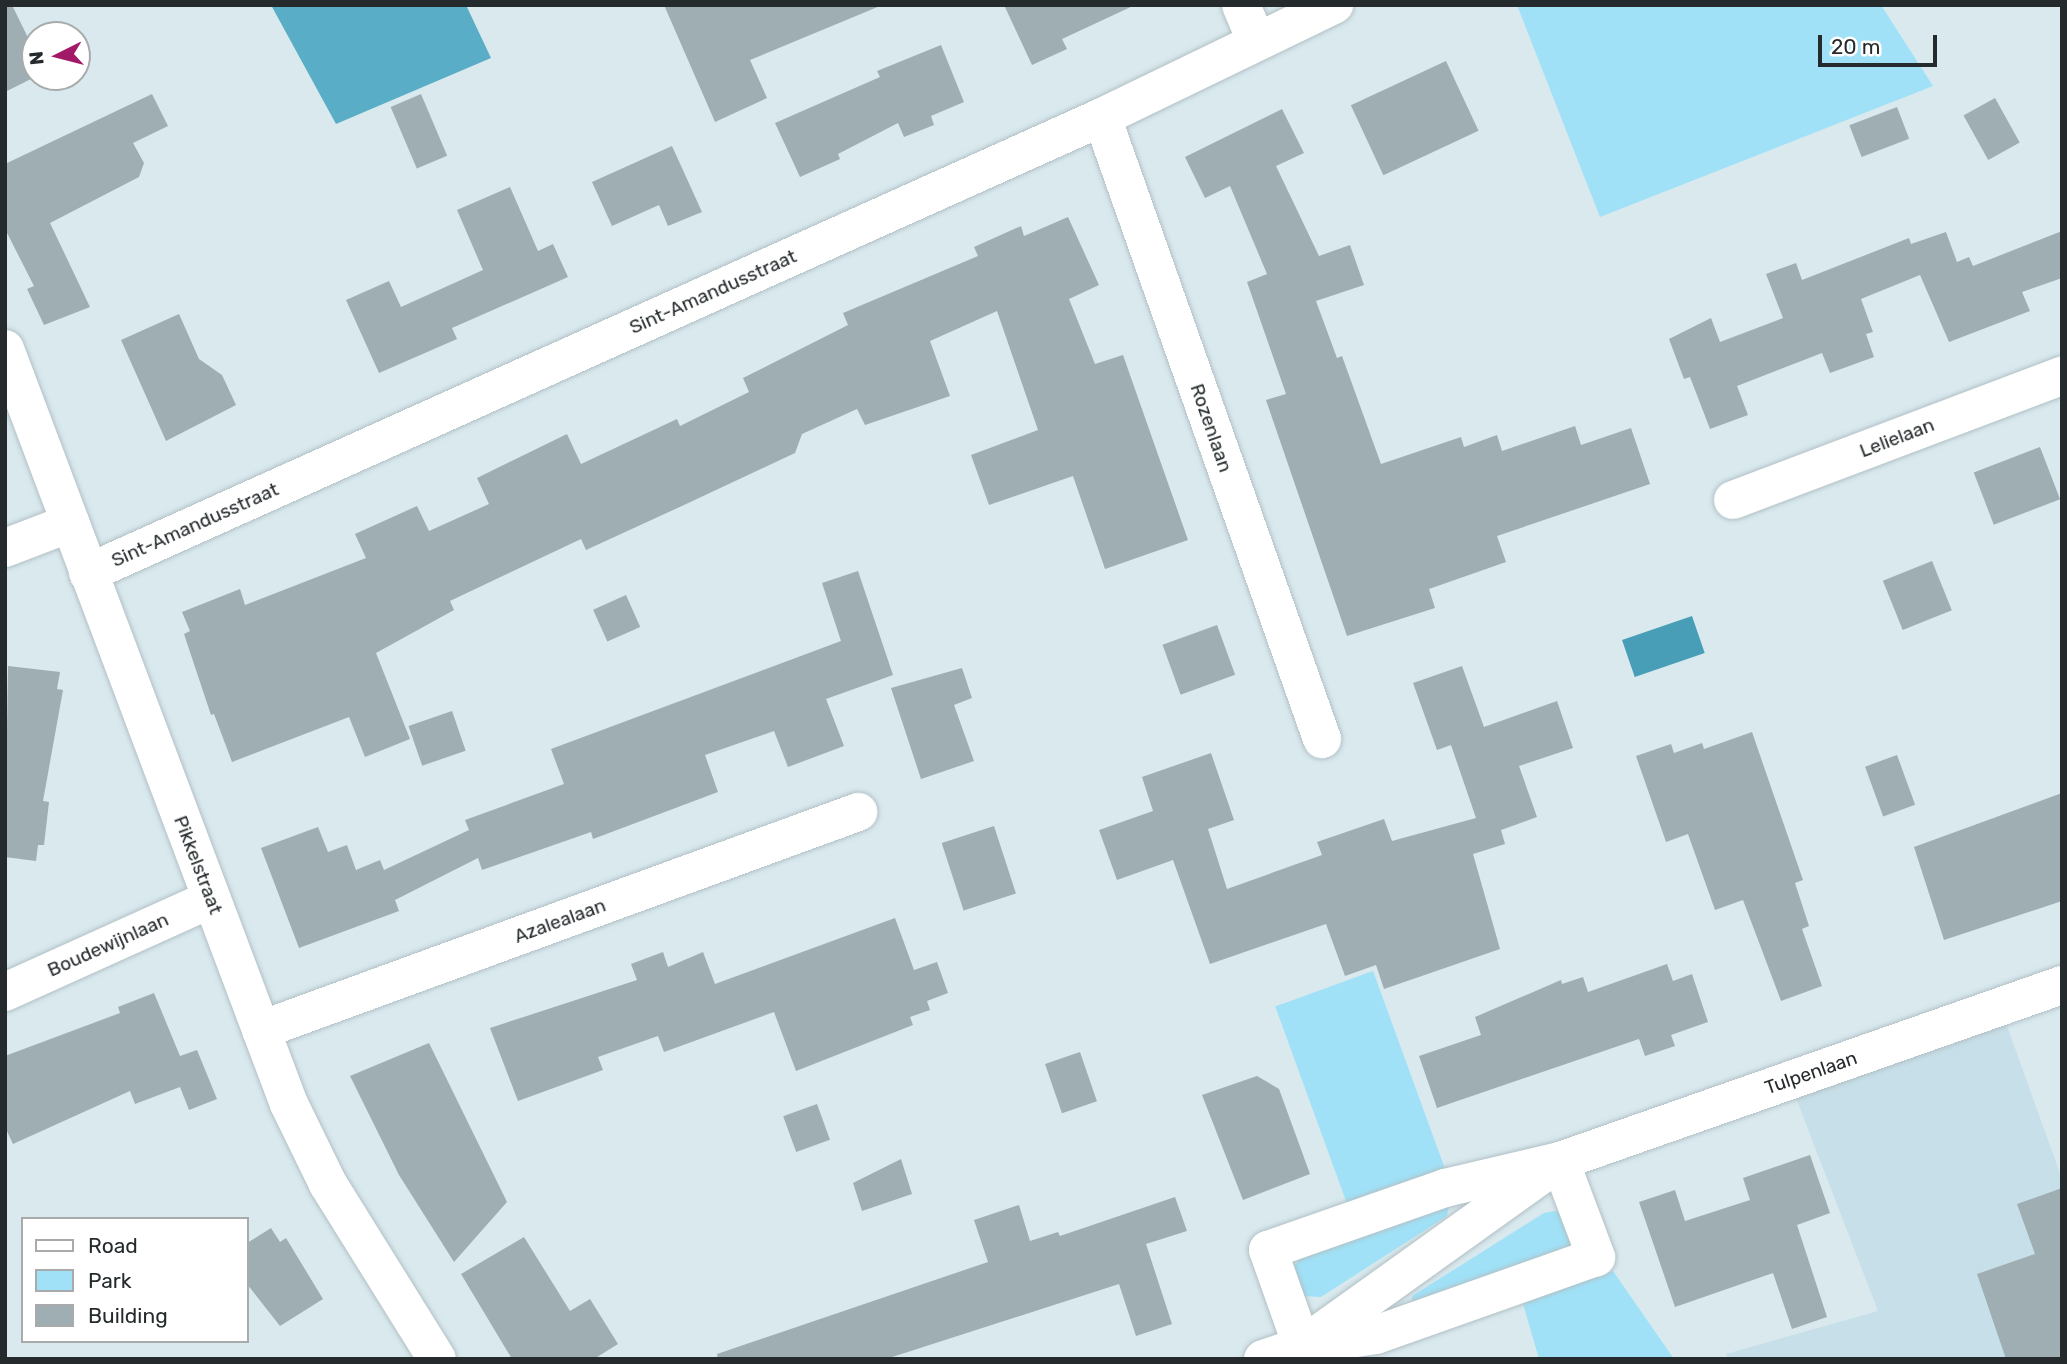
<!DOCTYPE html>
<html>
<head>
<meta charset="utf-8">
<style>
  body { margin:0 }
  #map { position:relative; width:2067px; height:1364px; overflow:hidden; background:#d9e9ee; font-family:Rubik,sans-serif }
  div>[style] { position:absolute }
  .built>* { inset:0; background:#c7dfe8 }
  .green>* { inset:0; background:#a0e1f7; transform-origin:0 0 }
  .forest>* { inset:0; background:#59adc7 }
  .water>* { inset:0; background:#489db7; transform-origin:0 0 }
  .building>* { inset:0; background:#9faeb3; transform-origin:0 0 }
  .roads { filter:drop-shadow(0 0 2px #b1c0c5) drop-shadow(0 0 2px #b1c0c5) }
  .minor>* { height:38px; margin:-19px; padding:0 19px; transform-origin:19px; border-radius:19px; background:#fff }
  span { translate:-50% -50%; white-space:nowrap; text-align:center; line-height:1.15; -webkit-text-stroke:7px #fff; paint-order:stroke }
  .street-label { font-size:19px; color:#252b2d }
  .frame { position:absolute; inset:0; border:7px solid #252b2d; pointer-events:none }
  .legend { position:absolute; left:21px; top:1217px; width:228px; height:126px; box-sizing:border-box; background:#fff; border:2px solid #a8aaab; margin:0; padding:9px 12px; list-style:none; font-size:21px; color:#252b2d }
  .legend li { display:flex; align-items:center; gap:14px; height:35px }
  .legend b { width:35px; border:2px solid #a8aaab }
  .north { position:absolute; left:21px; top:21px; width:70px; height:70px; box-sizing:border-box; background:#fff; border:2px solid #a8aaab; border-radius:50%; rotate:264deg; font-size:19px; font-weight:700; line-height:28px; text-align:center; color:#252b2d }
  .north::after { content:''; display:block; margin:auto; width:24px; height:32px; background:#a11967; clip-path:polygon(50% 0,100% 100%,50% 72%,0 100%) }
  .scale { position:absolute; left:1818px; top:35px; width:119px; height:32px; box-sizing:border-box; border:4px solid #252b2d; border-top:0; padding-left:9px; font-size:21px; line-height:24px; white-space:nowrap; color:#252b2d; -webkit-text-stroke:5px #fff; paint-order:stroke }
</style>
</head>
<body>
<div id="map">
  <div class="built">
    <div style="clip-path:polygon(2006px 1023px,2062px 1179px,2062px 1359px,1728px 1359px,1726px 1354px,1878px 1311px,1796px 1098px)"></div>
  </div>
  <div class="green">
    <div style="clip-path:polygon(1517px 5px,1881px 5px,1933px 86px,1600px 217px)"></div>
    <div style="left:1373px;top:971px;width:213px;height:104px;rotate:70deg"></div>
    <div style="clip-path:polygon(1444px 1203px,1449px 1207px,1447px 1216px,1321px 1297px,1302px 1296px,1290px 1271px,1302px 1256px)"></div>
    <div style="clip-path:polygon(1554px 1211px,1563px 1214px,1575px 1229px,1571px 1248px,1412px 1302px,1412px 1296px,1544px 1213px)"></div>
    <div style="clip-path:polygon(1613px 1271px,1674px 1359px,1539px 1359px,1522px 1300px)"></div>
  </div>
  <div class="forest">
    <div style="clip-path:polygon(271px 5px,466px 5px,491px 58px,336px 124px)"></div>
  </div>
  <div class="water">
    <div style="left:1692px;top:616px;width:39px;height:74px;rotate:71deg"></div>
  </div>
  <div class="building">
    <div style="clip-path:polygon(5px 5px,12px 5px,35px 52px,35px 77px,5px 92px)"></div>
    <div style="clip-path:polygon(664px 5px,880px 5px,880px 6px,750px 60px,767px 98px,715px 122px)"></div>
    <div style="clip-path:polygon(1004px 5px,1135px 5px,1062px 39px,1067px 49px,1032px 65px)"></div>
    <div style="clip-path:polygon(941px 45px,964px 102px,931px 116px,934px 125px,904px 137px,898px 123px,838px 154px,840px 159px,800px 177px,775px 123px,880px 77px,877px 71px)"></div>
    <div style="left:1446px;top:61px;width:77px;height:105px;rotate:65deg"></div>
    <div style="clip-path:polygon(152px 94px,168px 126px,133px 143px,144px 163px,139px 177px,50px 223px,90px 307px,44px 325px,27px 289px,34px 286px,5px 229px,5px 164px)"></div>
    <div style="left:421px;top:94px;width:67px;height:33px;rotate:67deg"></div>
    <div style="left:1995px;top:98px;width:51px;height:36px;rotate:61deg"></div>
    <div style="left:1897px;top:107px;width:34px;height:51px;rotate:69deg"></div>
    <div style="clip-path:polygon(1282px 109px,1304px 153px,1276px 166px,1319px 256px,1350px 245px,1364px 285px,1316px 301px,1337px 358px,1342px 356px,1381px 464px,1461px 437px,1464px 447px,1497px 435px,1502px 451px,1575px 426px,1581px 445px,1631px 428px,1650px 484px,1497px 536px,1506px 562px,1429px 589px,1435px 608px,1347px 636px,1266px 400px,1286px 394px,1247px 282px,1267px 274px,1230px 186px,1205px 198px,1185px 157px)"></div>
    <div style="clip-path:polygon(672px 146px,702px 212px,668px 226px,659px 205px,612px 226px,592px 182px)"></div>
    <div style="clip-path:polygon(510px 187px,538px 251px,553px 244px,568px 277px,452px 328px,457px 339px,379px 373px,346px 300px,389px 281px,401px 307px,483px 270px,457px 210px)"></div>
    <div style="clip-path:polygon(1068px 217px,1099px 285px,1069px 299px,1095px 364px,1123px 355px,1188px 540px,1105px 569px,1073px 476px,989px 505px,971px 455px,1038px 430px,997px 311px,930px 341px,950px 396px,865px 425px,857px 409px,802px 434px,795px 453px,684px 505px,586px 550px,581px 539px,450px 601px,454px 610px,376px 653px,410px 739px,365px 757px,349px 717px,232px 762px,214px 714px,211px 715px,184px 634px,190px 631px,182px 612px,240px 589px,245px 605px,366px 558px,355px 534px,417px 506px,429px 531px,489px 504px,477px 478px,567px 434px,581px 464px,677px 419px,680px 426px,749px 392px,743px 378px,848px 325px,843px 313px,978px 256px,974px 247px,1021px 226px,1024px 236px)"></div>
    <div style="clip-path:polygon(2062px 231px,2062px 278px,2022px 292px,2030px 311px,1949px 342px,1920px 275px,1861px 299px,1873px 332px,1866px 334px,1874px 357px,1830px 373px,1822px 353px,1737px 386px,1748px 415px,1710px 429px,1690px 377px,1684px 379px,1669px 339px,1711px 318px,1720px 342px,1783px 318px,1766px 274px,1796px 263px,1802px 280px,1909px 238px,1911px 244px,1946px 232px,1957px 262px,1969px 257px,1973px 266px)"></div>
    <div style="clip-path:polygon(179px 314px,199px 359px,222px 375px,236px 405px,166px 441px,121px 340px)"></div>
    <div style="left:2040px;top:447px;width:56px;height:71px;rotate:69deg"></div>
    <div style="left:1932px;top:561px;width:53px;height:53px;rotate:68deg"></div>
    <div style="clip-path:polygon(858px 571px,893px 675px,826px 699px,844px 746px,788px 767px,774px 731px,705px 755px,718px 792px,593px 839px,591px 832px,482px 870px,478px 858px,395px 900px,399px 911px,299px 948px,261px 848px,318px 827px,328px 852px,347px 845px,356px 870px,380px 860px,384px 870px,469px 830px,465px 820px,564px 784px,551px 749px,841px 641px,822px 583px)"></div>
    <div style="left:626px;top:595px;width:35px;height:36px;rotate:66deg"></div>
    <div style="left:1217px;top:625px;width:53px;height:58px;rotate:70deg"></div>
    <div style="clip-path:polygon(8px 666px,60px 672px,57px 689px,63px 690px,43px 801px,49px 802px,44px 845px,38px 845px,36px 861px,5px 857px)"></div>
    <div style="clip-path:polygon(1462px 666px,1484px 727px,1557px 701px,1573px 748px,1519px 766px,1537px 817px,1501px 830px,1505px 844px,1473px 854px,1500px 949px,1384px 989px,1376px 965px,1345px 976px,1326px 924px,1210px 964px,1173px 860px,1117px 880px,1099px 830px,1153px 811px,1142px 777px,1211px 753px,1234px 820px,1208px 829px,1227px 889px,1322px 855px,1317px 842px,1384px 819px,1392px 841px,1476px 818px,1451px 745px,1437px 750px,1413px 683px)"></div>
    <div style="clip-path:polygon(962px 668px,972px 698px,954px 705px,974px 761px,921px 779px,891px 688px)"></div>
    <div style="left:452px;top:711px;width:42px;height:46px;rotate:71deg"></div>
    <div style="clip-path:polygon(1752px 732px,1803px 880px,1795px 883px,1809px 926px,1802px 929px,1822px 986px,1781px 1001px,1743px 900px,1715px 910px,1688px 834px,1666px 842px,1636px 756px,1671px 744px,1674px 753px,1702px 743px,1704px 749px)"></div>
    <div style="left:1897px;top:755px;width:53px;height:34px;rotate:70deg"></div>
    <div style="clip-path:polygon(2062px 793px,2062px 901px,1944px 940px,1914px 847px)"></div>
    <div style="left:994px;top:826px;width:71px;height:55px;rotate:72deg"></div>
    <div style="clip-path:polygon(895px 918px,914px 970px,937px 962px,948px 993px,927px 1001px,930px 1010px,910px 1017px,913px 1025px,796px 1071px,774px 1012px,664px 1052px,658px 1036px,598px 1057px,603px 1070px,518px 1101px,490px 1028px,637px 980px,631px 964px,663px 952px,668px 967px,703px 952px,715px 984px)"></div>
    <div style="clip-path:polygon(1667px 964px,1673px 981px,1692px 974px,1708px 1022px,1671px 1035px,1675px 1046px,1645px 1056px,1639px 1039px,1437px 1108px,1419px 1056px,1481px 1035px,1475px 1017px,1561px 980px,1562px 984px,1583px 977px,1588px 992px)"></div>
    <div style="clip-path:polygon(154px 993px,180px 1056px,197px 1050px,217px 1099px,189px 1110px,180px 1087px,135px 1104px,130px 1091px,13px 1144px,5px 1127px,5px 1056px,120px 1013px,118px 1007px)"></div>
    <div style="clip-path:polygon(429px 1043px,507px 1202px,454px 1262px,399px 1175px,350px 1076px)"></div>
    <div style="left:1080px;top:1052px;width:52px;height:37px;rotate:71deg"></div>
    <div style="clip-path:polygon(1257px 1076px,1279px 1089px,1310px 1174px,1243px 1200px,1202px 1095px)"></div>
    <div style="left:817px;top:1104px;width:38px;height:36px;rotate:70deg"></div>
    <div style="clip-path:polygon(1810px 1155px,1830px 1213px,1797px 1225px,1827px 1317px,1792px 1329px,1773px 1273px,1675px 1307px,1639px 1202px,1675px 1190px,1685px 1221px,1750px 1200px,1743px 1178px)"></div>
    <div style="clip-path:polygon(901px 1159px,912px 1194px,862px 1211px,853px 1183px)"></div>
    <div style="clip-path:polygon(2062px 1188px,2062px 1359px,2006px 1359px,1977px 1274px,2035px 1254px,2017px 1204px)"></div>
    <div style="clip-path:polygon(1175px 1197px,1187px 1231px,1146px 1244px,1172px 1324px,1136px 1336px,1119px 1284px,886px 1359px,718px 1359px,717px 1354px,988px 1262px,974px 1220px,1019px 1205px,1030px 1241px,1058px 1232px,1060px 1236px)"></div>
    <div style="clip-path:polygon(271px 1228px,280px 1242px,286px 1238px,323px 1299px,280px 1326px,247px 1284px,247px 1243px)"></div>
    <div style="clip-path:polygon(524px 1237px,570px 1311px,590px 1299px,618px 1344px,594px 1359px,512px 1359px,461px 1274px)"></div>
  </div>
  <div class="roads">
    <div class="minor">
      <div style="left:1241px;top:5px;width:38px;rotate:67deg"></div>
      <div style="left:1102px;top:117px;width:660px;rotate:70.52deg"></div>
      <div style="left:5px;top:349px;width:807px;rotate:69.39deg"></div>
      <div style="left:289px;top:1104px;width:89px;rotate:64deg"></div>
      <div style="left:328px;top:1184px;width:206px;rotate:58.1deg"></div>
      <div style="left:1733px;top:500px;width:352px;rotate:-20.7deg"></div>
      <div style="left:5px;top:548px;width:70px;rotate:-21deg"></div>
      <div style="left:88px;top:573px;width:1112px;rotate:-24.21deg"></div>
      <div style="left:1102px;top:117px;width:258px;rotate:-25.8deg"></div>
      <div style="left:5px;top:992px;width:226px;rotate:-24.3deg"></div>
      <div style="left:261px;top:1030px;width:636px;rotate:-20.06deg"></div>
      <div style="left:1560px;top:1161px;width:103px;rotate:69.4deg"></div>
      <div style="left:1596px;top:1257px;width:233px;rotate:160.5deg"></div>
      <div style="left:1376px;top:1335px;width:75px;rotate:171.5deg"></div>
      <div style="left:1302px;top:1346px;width:102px;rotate:-109.5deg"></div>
      <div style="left:1268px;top:1250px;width:188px;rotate:-19.3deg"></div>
      <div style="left:1445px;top:1188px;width:118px;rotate:-13.2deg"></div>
      <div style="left:1263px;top:1359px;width:41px;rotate:-18.4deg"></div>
      <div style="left:1302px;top:1346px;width:317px;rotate:-35.6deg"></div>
      <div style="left:1560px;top:1161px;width:532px;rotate:-19.32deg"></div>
    </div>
  </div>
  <div class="street-label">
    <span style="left:713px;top:292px;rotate:-24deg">Sint-Amandusstraat</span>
    <span style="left:1211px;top:428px;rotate:71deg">Rozenlaan</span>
    <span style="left:1897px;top:438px;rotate:-21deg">Lelielaan</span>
    <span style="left:195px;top:525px;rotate:-24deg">Sint-Amandusstraat</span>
    <span style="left:198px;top:865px;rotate:69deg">Pikkelstraat</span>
    <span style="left:560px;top:921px;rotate:-20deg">Azalealaan</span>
    <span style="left:108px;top:945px;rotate:-24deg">Boudewijnlaan</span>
    <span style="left:1811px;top:1073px;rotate:-19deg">Tulpenlaan</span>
  </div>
  <div class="frame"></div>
  <ul class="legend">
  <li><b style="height:9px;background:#fff"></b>Road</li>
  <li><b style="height:19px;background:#a0e1f7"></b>Park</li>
  <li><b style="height:19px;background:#9faeb3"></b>Building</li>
  </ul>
  <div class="north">N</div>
  <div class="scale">20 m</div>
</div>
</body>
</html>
